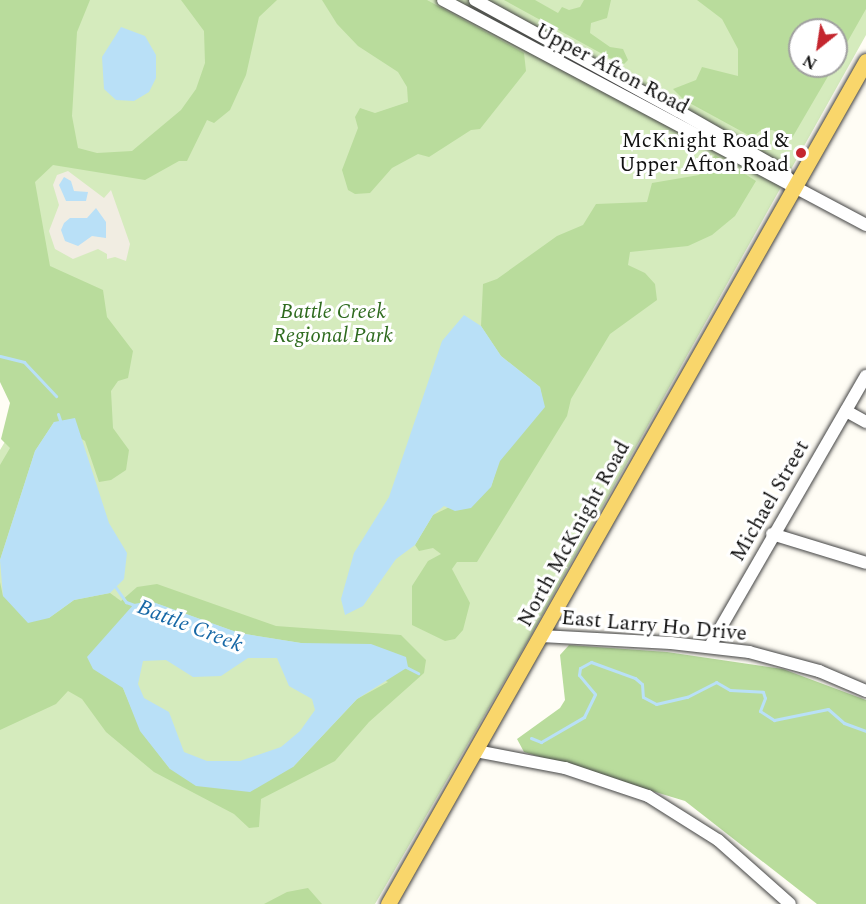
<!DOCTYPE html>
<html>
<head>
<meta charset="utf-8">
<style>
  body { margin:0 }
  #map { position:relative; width:866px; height:904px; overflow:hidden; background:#fffdf5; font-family:Spectral,serif }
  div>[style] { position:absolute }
  .green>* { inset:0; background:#d5ebbd }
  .forest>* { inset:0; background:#b9dc9c }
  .plaza>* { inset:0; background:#f1ede2 }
  .water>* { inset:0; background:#b9e0f7 }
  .stream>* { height:3px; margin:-1.5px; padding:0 1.5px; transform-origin:1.5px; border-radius:1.5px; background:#b9e0f7 }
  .roads { filter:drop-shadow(0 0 2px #444) drop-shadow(0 0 2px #444) }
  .minor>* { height:12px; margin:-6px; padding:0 6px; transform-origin:6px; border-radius:6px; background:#fff }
  .major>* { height:15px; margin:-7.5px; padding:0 7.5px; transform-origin:7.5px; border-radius:7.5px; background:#f9d66b }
  .dots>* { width:16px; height:16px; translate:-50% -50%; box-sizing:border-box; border:3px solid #fff; border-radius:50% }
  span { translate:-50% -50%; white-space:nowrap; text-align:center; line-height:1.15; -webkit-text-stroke:6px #fff; paint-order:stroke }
  .street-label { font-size:21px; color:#111 }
  .poi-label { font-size:21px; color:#111 }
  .right { translate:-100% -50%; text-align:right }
  .park-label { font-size:21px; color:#2f6b1f; font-style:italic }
  .water-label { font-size:22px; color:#1768a6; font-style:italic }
  .north { position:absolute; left:788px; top:18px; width:60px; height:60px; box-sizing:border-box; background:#fff; border:2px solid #a0a0a0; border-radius:50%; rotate:210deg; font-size:16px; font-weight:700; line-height:24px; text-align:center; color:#111 }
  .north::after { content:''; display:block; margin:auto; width:21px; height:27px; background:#c4262e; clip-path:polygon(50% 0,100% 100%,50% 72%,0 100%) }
</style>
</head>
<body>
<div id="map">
  <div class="green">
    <div style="clip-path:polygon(evenodd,0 0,866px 0,866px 35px,530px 637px,375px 904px,0 904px,0 450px,22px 413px,0 0,800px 30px,836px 30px,836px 66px,800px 66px,800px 30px)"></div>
  </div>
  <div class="forest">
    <div style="clip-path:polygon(0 0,90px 0,77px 32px,72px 116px,78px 148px,97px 153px,132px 151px,181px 110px,196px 89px,205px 63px,204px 31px,181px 0,277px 0,259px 17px,246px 75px,230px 110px,214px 123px,207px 120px,187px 161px,179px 161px,145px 180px,53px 165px,35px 182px,50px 266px,103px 290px,107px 317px,133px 351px,128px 378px,118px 381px,111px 391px,113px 428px,129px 450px,126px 470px,111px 480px,99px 482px,85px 441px,54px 422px,35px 451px,0 560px,0 465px,10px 448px,1px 439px,10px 403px,0 382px)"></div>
    <div style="clip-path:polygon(322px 0,427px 0,524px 53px,526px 71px,480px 129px,471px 130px,429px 157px,418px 154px,392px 168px,370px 193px,355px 194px,348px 190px,342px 170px,358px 128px,355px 117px,360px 108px,375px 113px,408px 102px,407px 87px,398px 72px,358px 46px,337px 24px)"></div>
    <div style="clip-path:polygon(504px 0,535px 0,558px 13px,562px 7px,569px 10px,580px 7px,584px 0,611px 0,607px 18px,591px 23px,590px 33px,610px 47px,623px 49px,628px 60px,623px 65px,617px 62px)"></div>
    <div style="clip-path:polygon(697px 0,866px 0,866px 9px,836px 62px,836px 30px,800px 30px,800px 66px,834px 66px,792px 138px,772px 130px,760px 131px,752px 137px,684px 100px,673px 89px,696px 80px,702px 67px,738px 76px,738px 49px,722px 19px)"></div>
    <div style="clip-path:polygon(715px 155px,756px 181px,735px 216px,712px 235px,688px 246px,630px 252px,628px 265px,645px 273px,655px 284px,657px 300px,610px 334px,571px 399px,567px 416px,477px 562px,457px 562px,452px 569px,470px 603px,463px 630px,455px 639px,445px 641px,412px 625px,412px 586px,428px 561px,441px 554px,433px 548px,419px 551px,415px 545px,433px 515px,491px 487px,499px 461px,544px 407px,540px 387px,501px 356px,481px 326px,483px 284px,497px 279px,557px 236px,583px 225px,596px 204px,647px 202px,652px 183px,699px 175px)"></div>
    <div style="clip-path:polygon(evenodd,0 582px,3px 596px,49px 618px,74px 600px,110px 593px,121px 601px,137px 587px,157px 584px,276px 626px,401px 635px,426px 660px,424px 673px,369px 722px,335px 761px,261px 799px,259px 827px,249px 828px,234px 814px,154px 772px,106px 732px,82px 699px,68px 691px,56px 704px,0 730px,0 582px,150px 601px,239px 633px,301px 643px,388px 682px,357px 699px,293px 767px,170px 769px,141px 731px,123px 688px,150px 601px)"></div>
    <div style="clip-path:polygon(569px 645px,667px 652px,783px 669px,866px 700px,866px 904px,817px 904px,685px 801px,524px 752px,517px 739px,560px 708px,565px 700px,560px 655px)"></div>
    <div style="clip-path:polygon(308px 888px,322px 904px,264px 904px,287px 892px)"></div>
  </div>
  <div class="plaza">
    <div style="clip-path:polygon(68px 171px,104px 198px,111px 190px,130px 244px,126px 261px,115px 257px,107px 259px,107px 254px,98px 249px,73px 259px,55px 249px,49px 231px,59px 205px,53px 185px,57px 175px)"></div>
  </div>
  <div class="water">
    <div style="clip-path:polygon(121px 27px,145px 36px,156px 55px,156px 78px,149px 92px,134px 101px,116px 100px,104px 89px,102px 57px)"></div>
    <div style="clip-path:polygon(64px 177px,71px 181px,74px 191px,88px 192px,86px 201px,66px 201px,59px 185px)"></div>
    <div style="clip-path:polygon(96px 208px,106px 222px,106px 238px,92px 236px,78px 246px,65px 241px,61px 230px,64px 223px,70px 218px,87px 218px)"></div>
    <div style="clip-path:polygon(464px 315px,481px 326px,501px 356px,540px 387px,545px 407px,500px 461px,491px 487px,471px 508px,455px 511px,444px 506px,433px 515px,415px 545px,396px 559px,363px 606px,345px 615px,341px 599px,354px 553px,389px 497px,442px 341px)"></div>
    <div style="clip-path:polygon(75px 418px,109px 523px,127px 553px,124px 579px,110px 593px,74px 600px,49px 618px,28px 623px,3px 596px,0 560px,35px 451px,54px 422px)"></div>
    <div style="clip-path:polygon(evenodd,150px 601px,239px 633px,301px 643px,371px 644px,406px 657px,408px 667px,357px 699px,293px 767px,250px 792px,196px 786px,170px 769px,140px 731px,123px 688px,93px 669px,87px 657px,134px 604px,150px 601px,248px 658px,277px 658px,289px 686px,312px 699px,315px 710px,300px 731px,281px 747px,240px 761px,207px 761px,184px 752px,169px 712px,144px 698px,138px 684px,143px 661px,166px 660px,193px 677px,221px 676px,248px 658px)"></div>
  </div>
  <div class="stream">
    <div style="left:0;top:356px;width:25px;rotate:14deg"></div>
    <div style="left:24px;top:362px;width:47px;rotate:46.7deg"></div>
    <div style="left:58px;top:414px;width:9px;rotate:72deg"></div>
    <div style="left:114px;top:585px;width:21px;rotate:55deg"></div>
    <div style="left:126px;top:602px;width:12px;rotate:20deg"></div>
    <div style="left:404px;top:666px;width:16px;rotate:27deg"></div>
    <div style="left:531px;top:738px;width:11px;rotate:22deg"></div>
    <div style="left:541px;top:742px;width:50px;rotate:-30.2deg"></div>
    <div style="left:584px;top:717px;width:25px;rotate:-64deg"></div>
    <div style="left:595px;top:694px;width:25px;rotate:-130deg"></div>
    <div style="left:579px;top:675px;width:7px;rotate:-82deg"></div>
    <div style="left:580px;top:668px;width:13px;rotate:-29deg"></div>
    <div style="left:591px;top:662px;width:47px;rotate:20deg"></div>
    <div style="left:635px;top:678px;width:9px;rotate:41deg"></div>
    <div style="left:642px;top:684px;width:13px;rotate:86deg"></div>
    <div style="left:643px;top:697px;width:15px;rotate:28deg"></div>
    <div style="left:656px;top:704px;width:32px;rotate:-13deg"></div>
    <div style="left:687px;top:697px;width:33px;rotate:-27deg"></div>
    <div style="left:716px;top:682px;width:16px;rotate:30deg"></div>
    <div style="left:730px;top:690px;width:33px;rotate:3deg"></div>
    <div style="left:763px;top:692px;width:6px;rotate:72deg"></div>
    <div style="left:765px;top:698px;width:14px;rotate:111deg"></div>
    <div style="left:760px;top:711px;width:17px;rotate:33deg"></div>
    <div style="left:774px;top:720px;width:55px;rotate:-11.5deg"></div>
    <div style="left:828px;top:709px;width:21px;rotate:41deg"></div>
    <div style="left:844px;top:723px;width:23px;rotate:20deg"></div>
  </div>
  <div class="roads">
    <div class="minor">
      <div style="left:443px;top:0;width:479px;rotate:28deg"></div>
      <div style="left:475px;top:0;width:231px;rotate:28.7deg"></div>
      <div style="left:678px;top:111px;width:113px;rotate:29.7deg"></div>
      <div style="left:776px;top:167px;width:22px;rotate:43deg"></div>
      <div style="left:846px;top:411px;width:23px;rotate:29deg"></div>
      <div style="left:772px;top:534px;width:98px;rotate:17.1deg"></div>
      <div style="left:541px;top:636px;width:130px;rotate:3.1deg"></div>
      <div style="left:671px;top:643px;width:79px;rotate:6.6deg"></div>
      <div style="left:749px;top:652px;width:73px;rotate:15.2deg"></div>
      <div style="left:819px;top:671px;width:51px;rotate:23.1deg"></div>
      <div style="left:710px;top:646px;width:312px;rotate:-60deg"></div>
      <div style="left:476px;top:751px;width:91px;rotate:10.8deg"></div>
      <div style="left:565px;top:768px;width:88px;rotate:18.6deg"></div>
      <div style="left:648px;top:796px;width:83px;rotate:32.2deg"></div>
      <div style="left:718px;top:840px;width:96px;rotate:41.6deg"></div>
    </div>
    <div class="major">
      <div style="left:388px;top:904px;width:969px;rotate:-60.45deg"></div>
    </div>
  </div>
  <div class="dots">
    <div style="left:801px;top:153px;background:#c4262e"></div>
  </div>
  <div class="street-label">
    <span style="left:612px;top:69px;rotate:28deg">Upper Afton Road</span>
    <span style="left:770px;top:501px;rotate:-60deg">Michael Street</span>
    <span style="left:574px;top:534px;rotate:-61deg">North McKnight Road</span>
    <span style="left:654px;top:626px;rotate:5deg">East Larry Ho Drive</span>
  </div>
  <div class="poi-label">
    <span class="right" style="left:789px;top:153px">McKnight Road &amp;<br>Upper Afton Road</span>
  </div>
  <div class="park-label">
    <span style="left:333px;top:324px">Battle Creek<br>Regional Park</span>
  </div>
  <div class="water-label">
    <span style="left:190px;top:626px;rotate:21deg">Battle Creek</span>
  </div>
  <div class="north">N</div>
</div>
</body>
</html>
